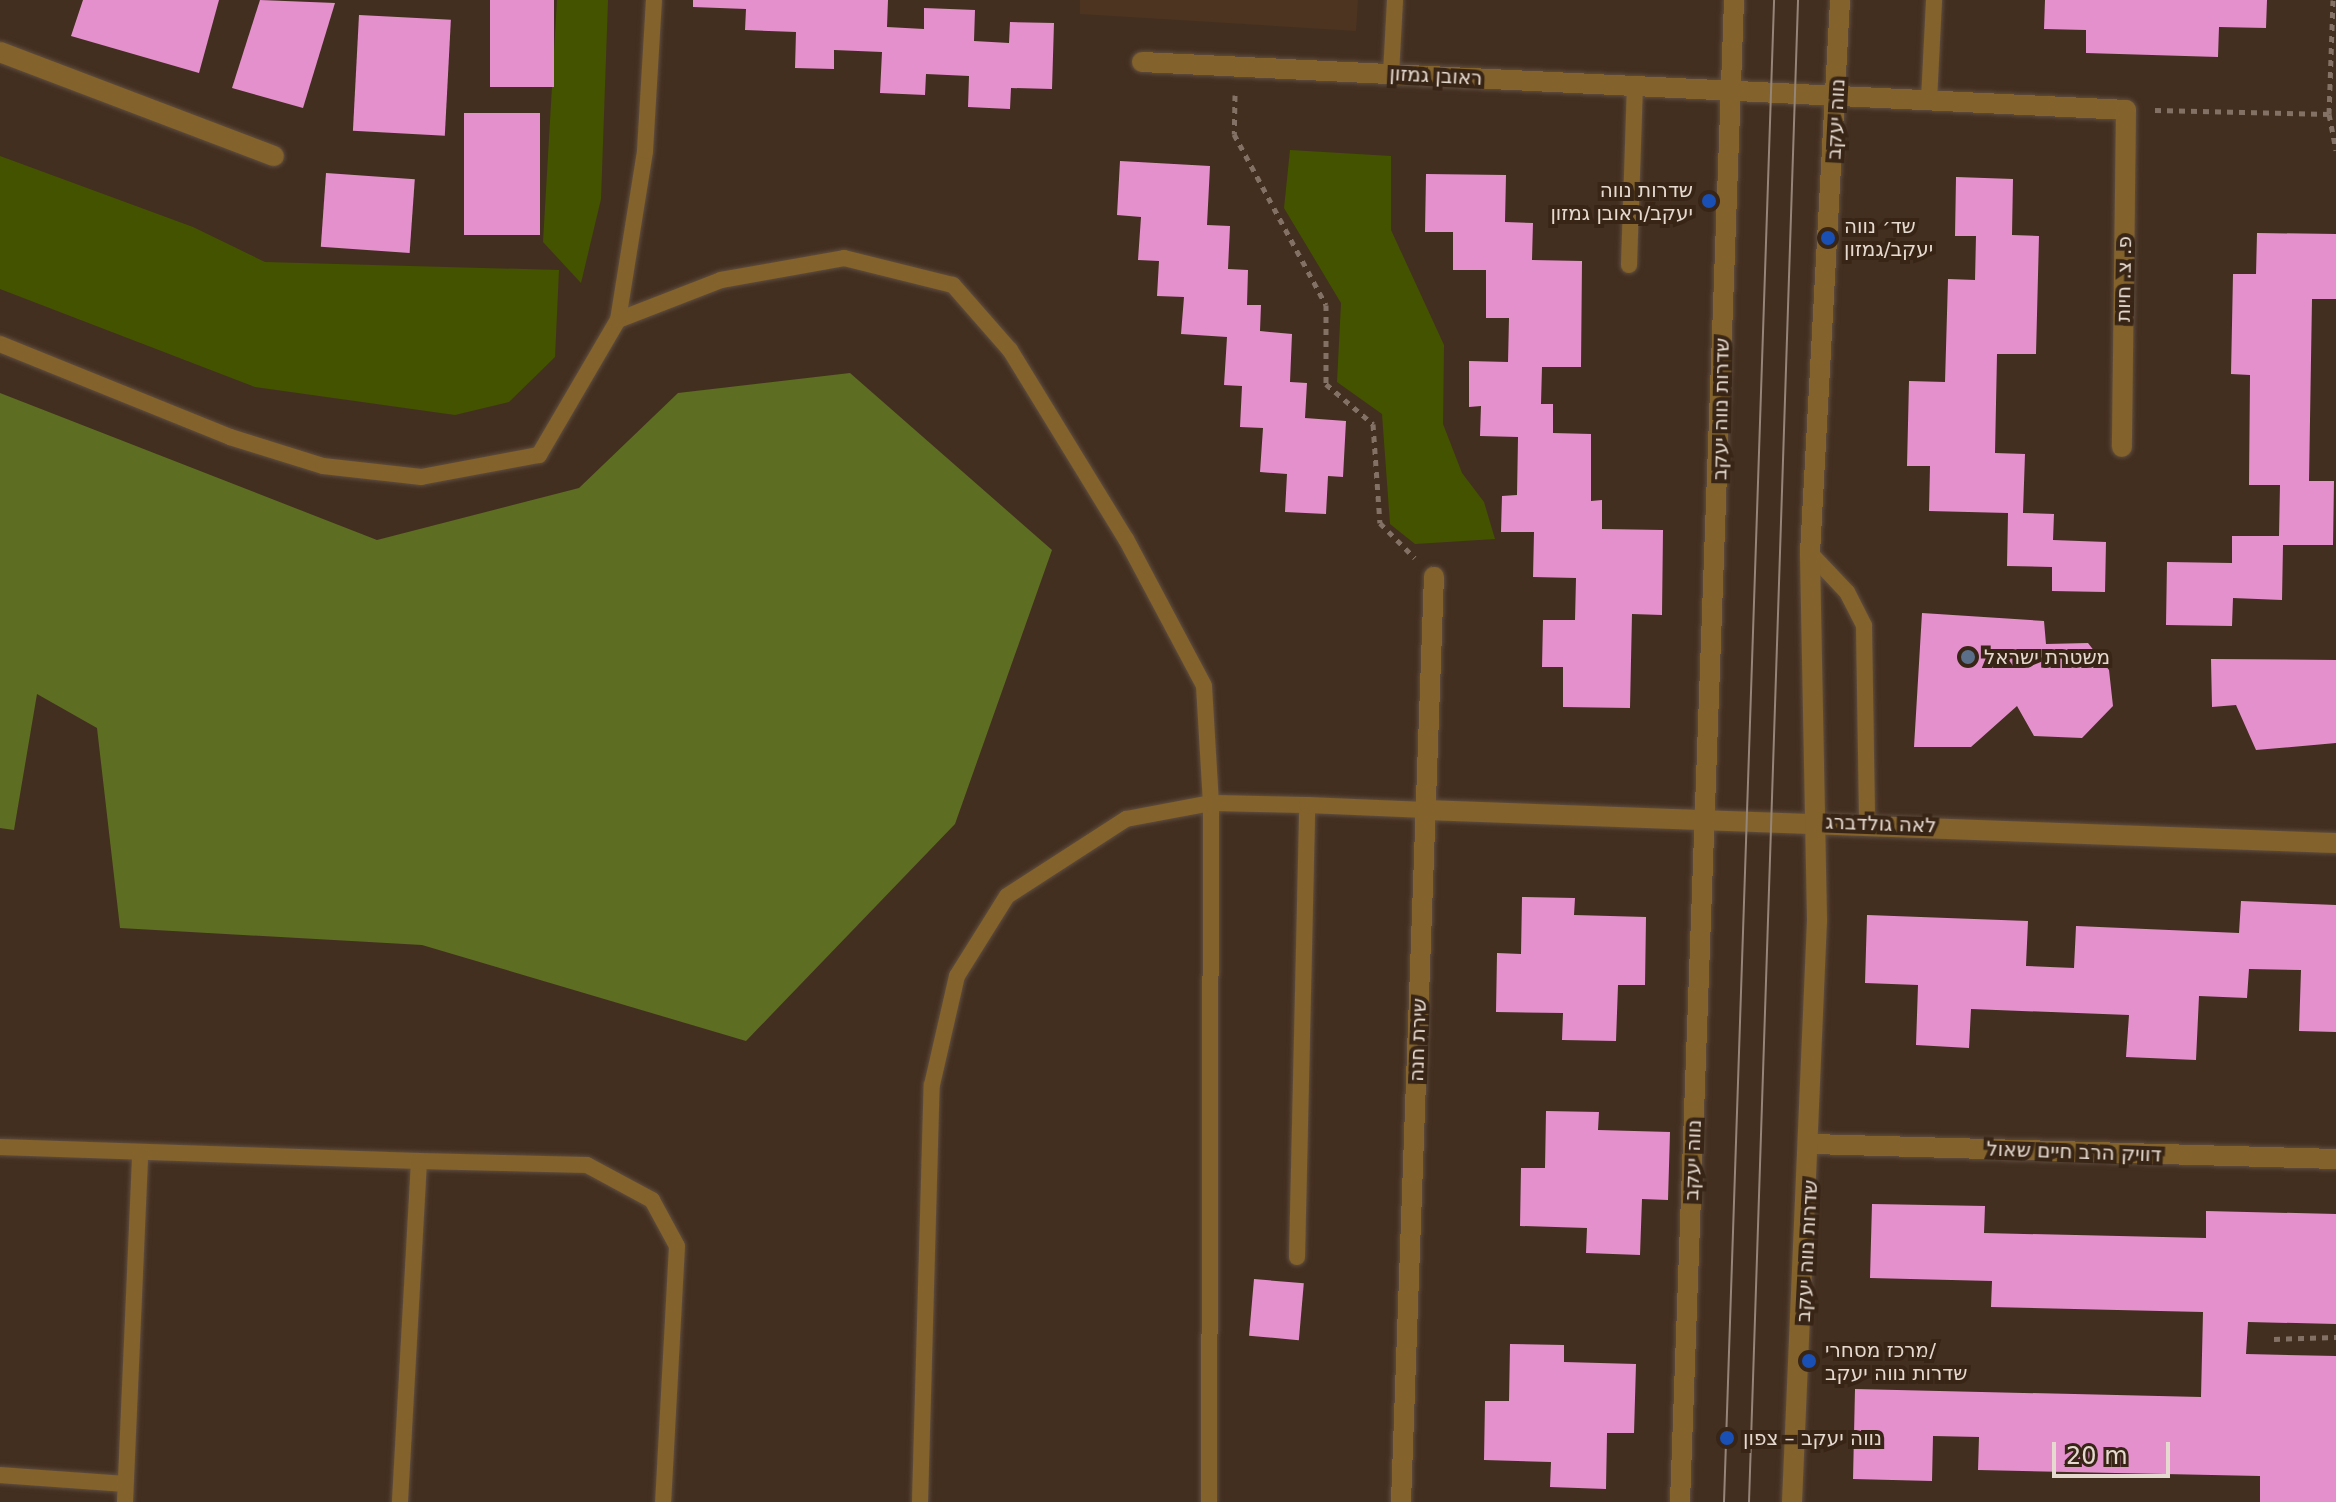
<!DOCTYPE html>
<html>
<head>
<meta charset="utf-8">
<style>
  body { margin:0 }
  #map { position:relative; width:2336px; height:1502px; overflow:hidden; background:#432f20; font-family:"DejaVu Sans",Heebo,sans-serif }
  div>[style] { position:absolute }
  .built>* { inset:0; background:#4d3420 }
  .green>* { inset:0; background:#445300 }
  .forest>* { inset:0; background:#5d6d22 }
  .building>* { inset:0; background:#e490cc; transform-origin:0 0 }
  .path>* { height:5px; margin-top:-2.5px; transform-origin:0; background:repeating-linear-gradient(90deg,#827164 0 6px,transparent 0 12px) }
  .roads { filter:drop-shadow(0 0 2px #604e40) drop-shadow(0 0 2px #604e40) }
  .service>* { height:16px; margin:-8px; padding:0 8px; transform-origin:8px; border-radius:8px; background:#83632b }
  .minor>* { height:20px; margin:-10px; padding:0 10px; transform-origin:10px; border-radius:10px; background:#83632b }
  .tertiary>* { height:20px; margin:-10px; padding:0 10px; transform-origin:10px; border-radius:10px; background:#83632b }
  .tram>* { height:2px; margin:-1px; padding:0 1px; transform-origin:1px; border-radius:1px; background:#958579 }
  .dots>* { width:22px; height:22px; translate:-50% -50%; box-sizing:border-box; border:4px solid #382516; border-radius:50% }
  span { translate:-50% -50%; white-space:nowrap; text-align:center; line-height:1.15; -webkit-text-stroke:8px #382516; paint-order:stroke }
  .street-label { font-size:20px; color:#e6dad0 }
  .poi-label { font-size:20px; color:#e6dad0 }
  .right { translate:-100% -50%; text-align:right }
  .left { translate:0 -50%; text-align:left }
  .scale { position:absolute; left:2052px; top:1442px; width:118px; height:36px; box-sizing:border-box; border:4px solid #e6dad0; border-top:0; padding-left:10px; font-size:24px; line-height:28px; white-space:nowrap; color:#e6dad0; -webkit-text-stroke:6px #382516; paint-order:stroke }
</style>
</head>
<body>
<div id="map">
  <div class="built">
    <div style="clip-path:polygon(1080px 0,1358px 0,1356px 31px,1080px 14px)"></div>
  </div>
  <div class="green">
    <div style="clip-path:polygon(557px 0,608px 0,601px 199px,581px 283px,543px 242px)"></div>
    <div style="clip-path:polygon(1290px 150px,1391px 156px,1391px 230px,1444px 345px,1443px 424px,1462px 473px,1484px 502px,1495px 539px,1415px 544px,1390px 524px,1382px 414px,1337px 382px,1341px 303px,1284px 208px)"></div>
    <div style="clip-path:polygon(0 156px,193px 227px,265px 262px,559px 270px,555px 357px,509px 402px,455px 415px,255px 387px,0 289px)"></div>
  </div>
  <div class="forest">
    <div style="clip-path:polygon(850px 373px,1052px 550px,955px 824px,746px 1041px,422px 945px,120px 928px,97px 728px,37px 694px,14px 830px,0 828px,0 393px,377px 540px,579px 488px,678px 393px)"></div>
  </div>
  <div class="building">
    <div style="clip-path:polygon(83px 0,219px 0,199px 73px,71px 36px)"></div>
    <div style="clip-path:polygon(260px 0,335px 3px,303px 108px,232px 88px)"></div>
    <div style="left:490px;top:0;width:64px;height:87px"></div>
    <div style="clip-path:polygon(693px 0,888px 0,887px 27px,924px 29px,924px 8px,975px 10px,974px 41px,1009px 43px,1010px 22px,1054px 23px,1052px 89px,1011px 88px,1010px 109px,968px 107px,969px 76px,926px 74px,925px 95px,880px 93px,882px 52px,834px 50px,834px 69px,795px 68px,796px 32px,745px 30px,746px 9px,693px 7px)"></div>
    <div style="clip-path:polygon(2045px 0,2267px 0,2266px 28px,2219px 27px,2218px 57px,2086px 53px,2086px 30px,2044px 29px)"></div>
    <div style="left:359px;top:15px;width:92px;height:116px;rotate:3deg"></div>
    <div style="left:464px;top:113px;width:76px;height:122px"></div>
    <div style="clip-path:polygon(1120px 161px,1210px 166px,1207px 225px,1230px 226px,1228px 269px,1248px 270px,1247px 305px,1261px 305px,1260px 331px,1292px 334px,1290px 382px,1307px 383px,1305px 418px,1346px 421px,1343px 477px,1328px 476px,1326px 514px,1285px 512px,1287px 474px,1260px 472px,1263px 428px,1240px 427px,1242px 386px,1224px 385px,1227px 337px,1181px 334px,1184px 297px,1157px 296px,1159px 261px,1138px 260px,1141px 217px,1117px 215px)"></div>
    <div style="left:326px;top:173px;width:89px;height:74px;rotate:4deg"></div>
    <div style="clip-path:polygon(1426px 174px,1506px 175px,1505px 222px,1533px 223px,1532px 260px,1582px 261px,1581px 367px,1542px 367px,1541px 404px,1553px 404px,1553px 433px,1591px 434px,1591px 501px,1602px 500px,1602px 529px,1663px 530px,1662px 615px,1632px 614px,1630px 708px,1563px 707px,1563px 667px,1542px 667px,1543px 620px,1575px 620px,1576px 578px,1533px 577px,1534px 532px,1501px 532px,1502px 496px,1517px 495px,1518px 437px,1480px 436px,1481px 406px,1469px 407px,1469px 361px,1508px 362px,1509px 318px,1486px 318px,1486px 270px,1453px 270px,1453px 232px,1425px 232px)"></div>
    <div style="clip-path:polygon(1956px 177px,2013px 179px,2012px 235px,2039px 236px,2036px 354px,1997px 354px,1995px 453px,2025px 454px,2023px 513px,2054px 514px,2053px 540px,2106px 542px,2105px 592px,2052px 591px,2052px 567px,2007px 566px,2008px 513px,1929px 511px,1930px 466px,1907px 466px,1909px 381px,1945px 382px,1948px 279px,1975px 280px,1976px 236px,1955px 236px)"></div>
    <div style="clip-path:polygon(2257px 233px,2336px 234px,2336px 299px,2312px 299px,2309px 481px,2334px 481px,2333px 545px,2283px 545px,2282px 600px,2233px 598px,2232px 626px,2166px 625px,2167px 562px,2232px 563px,2232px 536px,2279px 536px,2280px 485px,2249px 485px,2250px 375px,2231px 374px,2233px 274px,2256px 274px)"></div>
    <div style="clip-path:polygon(1922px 613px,2044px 621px,2046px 644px,2088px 643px,2109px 670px,2113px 706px,2082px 738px,2034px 736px,2017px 706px,1971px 747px,1914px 747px)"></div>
    <div style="clip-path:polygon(2211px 659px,2336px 660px,2336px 743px,2256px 750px,2236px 705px,2212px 707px)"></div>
    <div style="clip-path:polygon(1522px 897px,1575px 898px,1574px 915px,1646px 917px,1645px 985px,1618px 985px,1616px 1041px,1562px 1040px,1563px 1013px,1496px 1012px,1497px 953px,1521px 954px)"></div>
    <div style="clip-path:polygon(2241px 901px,2336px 905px,2336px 1032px,2299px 1031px,2301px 970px,2249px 969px,2247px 998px,2199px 996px,2196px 1060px,2126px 1057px,2129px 1015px,1971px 1009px,1969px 1048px,1916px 1045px,1918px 985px,1865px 983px,1867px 915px,2028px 921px,2026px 966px,2074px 968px,2076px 926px,2239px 933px)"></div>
    <div style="clip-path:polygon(1546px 1111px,1599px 1112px,1598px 1130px,1670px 1132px,1668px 1200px,1642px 1199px,1640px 1255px,1586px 1253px,1587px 1228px,1520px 1226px,1521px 1168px,1545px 1168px)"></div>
    <div style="clip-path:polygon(1872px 1204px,1985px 1206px,1984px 1233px,2206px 1238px,2206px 1211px,2336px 1214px,2336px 1324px,2248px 1322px,2246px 1354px,2336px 1356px,2336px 1502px,2260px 1502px,2260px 1476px,1978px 1470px,1979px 1437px,1933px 1436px,1932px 1481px,1853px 1479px,1855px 1389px,2201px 1397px,2203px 1312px,1991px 1307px,1992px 1281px,1870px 1278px)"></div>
    <div style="left:1254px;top:1279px;width:50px;height:57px;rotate:5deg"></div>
    <div style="clip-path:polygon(1510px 1344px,1564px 1345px,1564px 1362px,1636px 1364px,1634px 1433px,1607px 1433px,1606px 1489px,1550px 1487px,1551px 1462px,1484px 1460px,1485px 1401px,1509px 1401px)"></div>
  </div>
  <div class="path">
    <div style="left:2333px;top:0;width:114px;rotate:92deg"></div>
    <div style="left:2329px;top:114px;width:37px;rotate:79deg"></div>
    <div style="left:1235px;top:95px;width:39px;rotate:91deg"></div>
    <div style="left:1234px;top:134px;width:194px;rotate:61.7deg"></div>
    <div style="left:1326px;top:305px;width:79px;rotate:90deg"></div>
    <div style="left:1326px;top:384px;width:62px;rotate:40.4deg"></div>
    <div style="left:1373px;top:424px;width:99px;rotate:86deg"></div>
    <div style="left:1380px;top:523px;width:49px;rotate:45deg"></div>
    <div style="left:2155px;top:110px;width:174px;rotate:1.3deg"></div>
    <div style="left:2274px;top:1339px;width:62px;rotate:-1.8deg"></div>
  </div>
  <div class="roads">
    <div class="service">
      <div style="left:1391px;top:74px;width:74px;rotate:-86.9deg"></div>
      <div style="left:1929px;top:100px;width:100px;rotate:-87.1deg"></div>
      <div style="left:1629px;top:265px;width:179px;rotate:-88.1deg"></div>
      <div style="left:618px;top:320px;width:110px;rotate:-21.2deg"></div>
      <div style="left:721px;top:280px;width:125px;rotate:-10.1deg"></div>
      <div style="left:844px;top:258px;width:112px;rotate:13.9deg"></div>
      <div style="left:953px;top:285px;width:86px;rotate:48.8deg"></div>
      <div style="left:1010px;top:350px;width:222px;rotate:58.5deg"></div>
      <div style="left:1126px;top:539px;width:166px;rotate:62deg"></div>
      <div style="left:1204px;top:686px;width:117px;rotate:86.6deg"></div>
      <div style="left:1211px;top:803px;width:96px;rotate:1.2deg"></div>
      <div style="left:0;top:344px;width:248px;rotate:22deg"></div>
      <div style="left:230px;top:437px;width:97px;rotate:17.3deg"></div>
      <div style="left:323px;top:466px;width:99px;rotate:6.4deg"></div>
      <div style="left:421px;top:477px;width:120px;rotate:-10.6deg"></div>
      <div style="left:539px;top:455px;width:156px;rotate:-59.7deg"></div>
      <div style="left:618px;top:320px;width:171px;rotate:-80.9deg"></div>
      <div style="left:645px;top:151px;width:151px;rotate:-86.6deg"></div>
      <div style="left:1810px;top:553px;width:54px;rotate:46.5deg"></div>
      <div style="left:1847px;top:592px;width:38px;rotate:63deg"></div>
      <div style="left:1864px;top:626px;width:197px;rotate:89.1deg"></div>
      <div style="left:0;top:1147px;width:419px;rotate:1.9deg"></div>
      <div style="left:419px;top:1161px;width:342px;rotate:93.2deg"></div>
      <div style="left:419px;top:1161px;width:168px;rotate:1.4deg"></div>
      <div style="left:587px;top:1165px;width:74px;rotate:28.3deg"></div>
      <div style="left:652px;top:1200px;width:52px;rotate:61.5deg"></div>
      <div style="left:677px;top:1246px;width:256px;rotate:93.1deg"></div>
      <div style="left:1297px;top:1257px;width:452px;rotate:-88.7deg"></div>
      <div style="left:1307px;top:805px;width:119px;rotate:2.4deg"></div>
      <div style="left:0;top:1475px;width:125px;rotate:4.1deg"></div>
      <div style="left:125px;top:1502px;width:348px;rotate:-87.5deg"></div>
      <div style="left:920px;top:1502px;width:417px;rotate:-88.4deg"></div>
      <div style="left:932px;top:1085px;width:112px;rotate:-77.1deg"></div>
      <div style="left:957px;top:976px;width:94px;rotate:-58deg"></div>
      <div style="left:1007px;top:896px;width:142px;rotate:-32.9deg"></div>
      <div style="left:1126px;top:819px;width:86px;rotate:-10.7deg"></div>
      <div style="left:1211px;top:803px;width:699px;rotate:90.16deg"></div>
    </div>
    <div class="minor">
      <div style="left:0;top:52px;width:293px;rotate:20.8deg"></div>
      <div style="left:1142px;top:62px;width:985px;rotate:2.79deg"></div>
      <div style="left:2126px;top:110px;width:337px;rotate:90.7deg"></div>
      <div style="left:1426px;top:810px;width:911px;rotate:2.08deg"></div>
      <div style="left:1812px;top:1144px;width:524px;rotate:1.64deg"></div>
      <div style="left:1401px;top:1502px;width:926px;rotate:-87.96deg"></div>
    </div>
    <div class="tertiary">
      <div style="left:1680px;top:1502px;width:1503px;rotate:-87.94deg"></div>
      <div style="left:1792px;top:1502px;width:583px;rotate:-87.54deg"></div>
      <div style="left:1817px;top:920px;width:367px;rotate:-91.1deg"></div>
      <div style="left:1810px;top:553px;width:554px;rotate:-86.89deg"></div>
    </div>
  </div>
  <div class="tram">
    <div style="left:1724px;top:1502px;width:1503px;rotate:-88.09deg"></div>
    <div style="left:1749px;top:1502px;width:1503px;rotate:-88.13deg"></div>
  </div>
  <div class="dots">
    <div style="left:1709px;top:201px;background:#1a4fb4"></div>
    <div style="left:1828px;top:238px;background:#1a4fb4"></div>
    <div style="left:1968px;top:657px;background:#5c6f8a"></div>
    <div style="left:1809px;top:1361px;background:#1a4fb4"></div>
    <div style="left:1727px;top:1438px;background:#1a4fb4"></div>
  </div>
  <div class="street-label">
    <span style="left:1436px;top:76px;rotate:3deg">ראובן גמזון</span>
    <span style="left:1836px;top:119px;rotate:-87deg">נווה יעקב</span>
    <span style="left:2124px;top:279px;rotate:-89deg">פ. צ. חיות</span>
    <span style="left:1721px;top:409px;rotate:-89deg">שדרות נווה יעקב</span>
    <span style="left:1881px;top:824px;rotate:2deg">לאה גולדברג</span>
    <span style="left:1418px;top:1040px;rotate:-88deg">שירת חנה</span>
    <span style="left:2074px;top:1152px;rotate:2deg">דוויק הרב חיים שאול</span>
    <span style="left:1693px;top:1160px;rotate:-88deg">נווה יעקב</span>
    <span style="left:1807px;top:1251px;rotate:-87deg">שדרות נווה יעקב</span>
  </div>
  <div class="poi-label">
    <span class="right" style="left:1693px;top:202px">שדרות נווה<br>יעקב/ראובן גמזון</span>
    <span class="left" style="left:1844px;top:238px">שד׳ נווה<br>יעקב/גמזון</span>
    <span class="left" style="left:1984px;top:657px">משטרת ישראל</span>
    <span class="left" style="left:1825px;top:1362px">מרכז מסחרי/<br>שדרות נווה יעקב</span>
    <span class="left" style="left:1743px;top:1438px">נווה יעקב – צפון</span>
  </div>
  <div class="scale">20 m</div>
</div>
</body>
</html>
